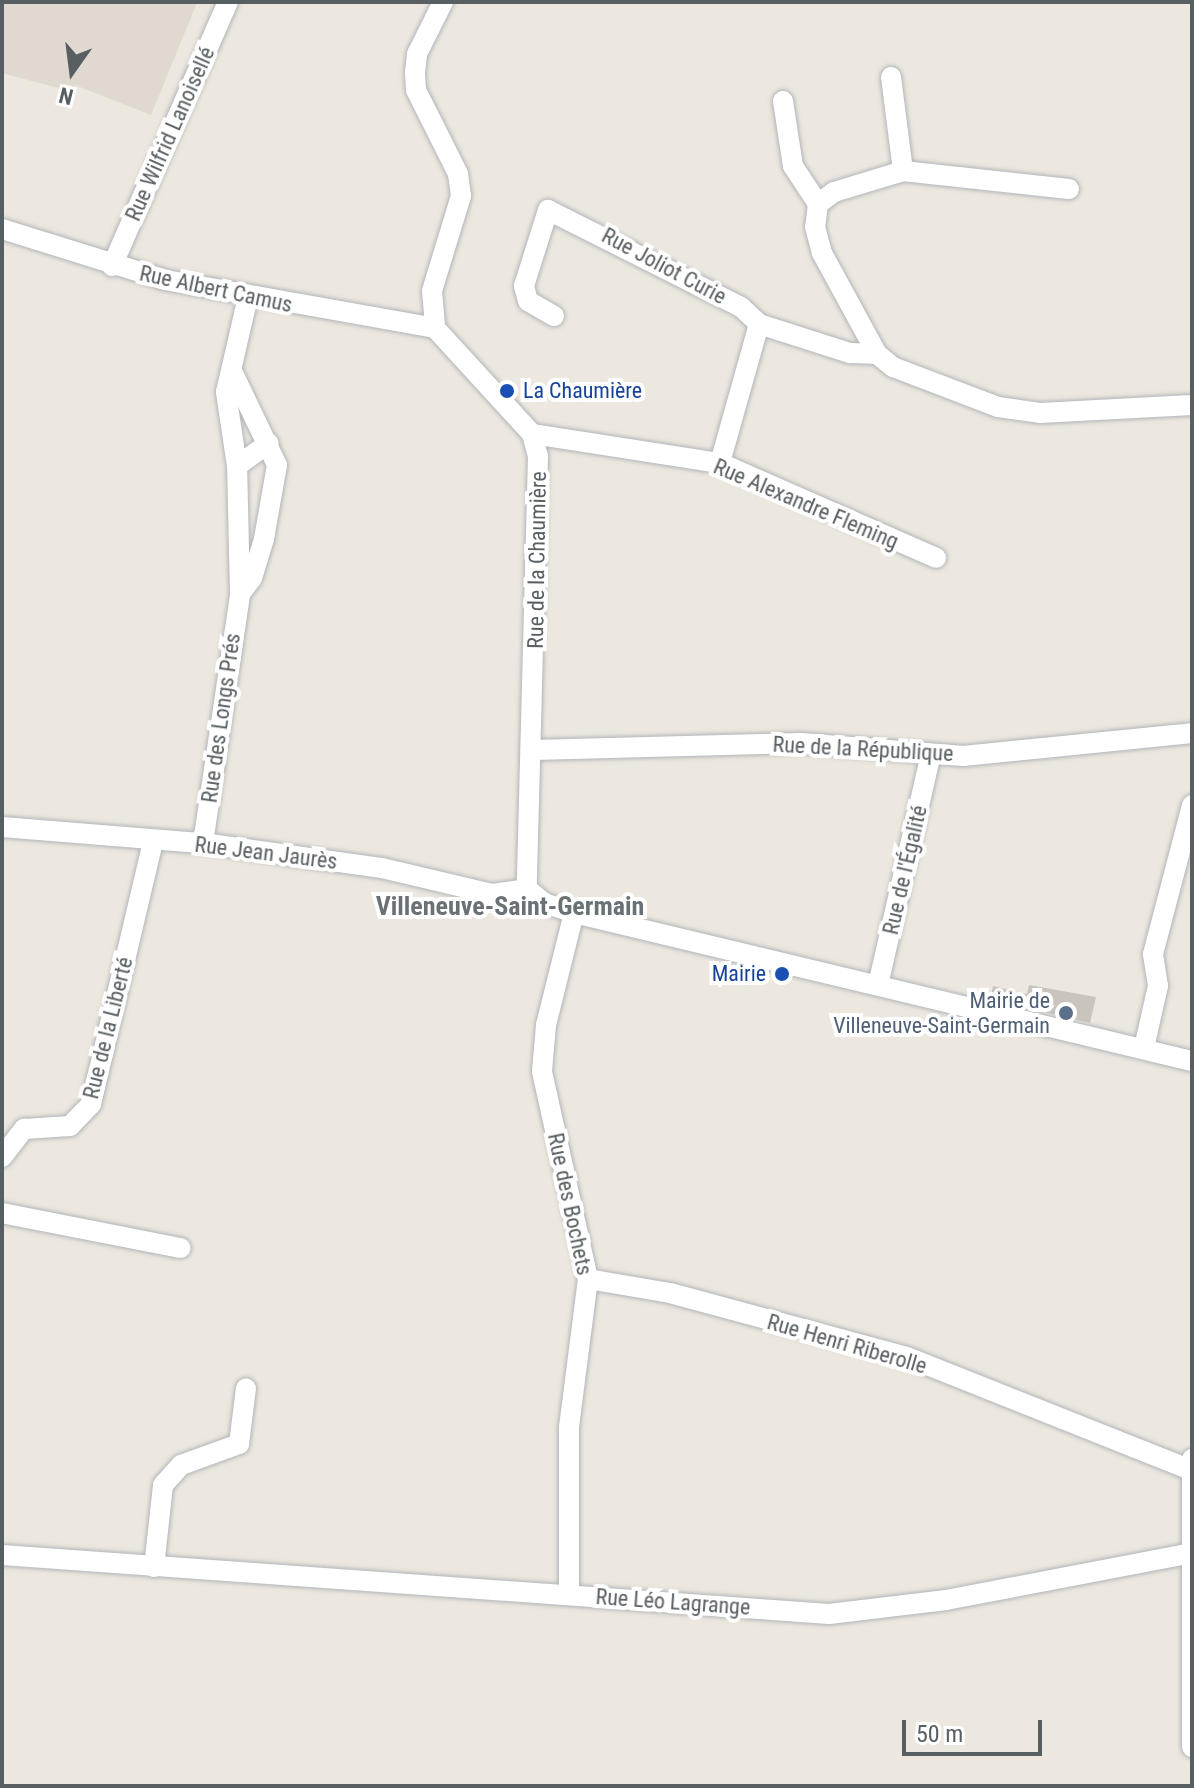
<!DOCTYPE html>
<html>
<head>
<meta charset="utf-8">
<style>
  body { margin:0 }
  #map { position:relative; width:1194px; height:1788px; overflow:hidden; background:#ede8df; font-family:"Roboto Condensed",sans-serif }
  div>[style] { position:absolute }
  .education>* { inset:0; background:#e0d9d0 }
  .building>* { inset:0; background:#cac4be }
  .roads { filter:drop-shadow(0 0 2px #b1b5b9) drop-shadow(0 0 2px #b1b5b9) }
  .minor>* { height:20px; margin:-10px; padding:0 10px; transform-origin:10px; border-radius:10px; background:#fff }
  .dots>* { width:22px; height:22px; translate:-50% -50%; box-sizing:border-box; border:4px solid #fff; border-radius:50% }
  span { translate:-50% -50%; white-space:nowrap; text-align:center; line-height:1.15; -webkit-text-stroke:8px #fff; paint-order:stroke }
  .street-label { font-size:22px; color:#585f62 }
  .transit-label { font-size:22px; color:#164399 }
  .left { translate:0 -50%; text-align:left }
  .right { translate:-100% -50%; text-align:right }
  .service-label { font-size:22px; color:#4e5e75 }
  .quarter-label { font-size:26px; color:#697174; font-weight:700 }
  .frame { position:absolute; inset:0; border:4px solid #585f62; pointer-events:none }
  .north { position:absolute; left:32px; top:32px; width:80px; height:80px; -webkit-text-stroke:6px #fff; paint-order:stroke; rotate:194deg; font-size:22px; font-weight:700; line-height:32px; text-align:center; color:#585f62 }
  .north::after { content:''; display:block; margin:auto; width:28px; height:36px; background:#585f62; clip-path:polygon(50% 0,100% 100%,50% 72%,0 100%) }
  .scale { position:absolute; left:902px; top:1720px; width:140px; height:36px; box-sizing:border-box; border:4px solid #585f62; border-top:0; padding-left:10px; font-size:24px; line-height:28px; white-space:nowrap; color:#585f62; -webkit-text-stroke:6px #fff; paint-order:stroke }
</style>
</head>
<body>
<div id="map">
  <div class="education">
    <div style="clip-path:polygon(2px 2px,196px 2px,197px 3px,151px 115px,75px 85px,73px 92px,2px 73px)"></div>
  </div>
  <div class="building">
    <div style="clip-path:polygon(1029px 985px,1096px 997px,1090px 1023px,990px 999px,993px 986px,1027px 994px)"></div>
  </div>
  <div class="roads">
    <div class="minor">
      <div style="left:443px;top:2px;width:58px;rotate:116.6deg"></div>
      <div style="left:417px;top:54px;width:18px;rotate:96deg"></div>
      <div style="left:415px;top:72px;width:18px;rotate:87deg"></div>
      <div style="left:416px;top:90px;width:94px;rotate:63.4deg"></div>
      <div style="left:458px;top:174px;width:22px;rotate:82deg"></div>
      <div style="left:461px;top:196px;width:99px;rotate:107deg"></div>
      <div style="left:432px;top:291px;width:37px;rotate:85deg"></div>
      <div style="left:435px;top:328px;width:144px;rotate:47.5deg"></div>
      <div style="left:532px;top:434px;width:23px;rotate:75deg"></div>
      <div style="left:538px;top:456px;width:433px;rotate:91.5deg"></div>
      <div style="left:527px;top:889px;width:22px;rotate:39deg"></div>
      <div style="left:544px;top:903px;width:32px;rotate:18deg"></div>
      <div style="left:574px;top:913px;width:635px;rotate:13.47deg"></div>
      <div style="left:891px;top:77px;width:95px;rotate:82.7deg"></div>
      <div style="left:903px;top:171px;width:167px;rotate:6.2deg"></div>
      <div style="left:783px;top:101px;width:66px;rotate:81.3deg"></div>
      <div style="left:793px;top:166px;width:45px;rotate:56.7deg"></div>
      <div style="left:818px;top:204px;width:23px;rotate:97deg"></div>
      <div style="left:815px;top:227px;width:27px;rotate:75deg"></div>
      <div style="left:822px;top:253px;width:115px;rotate:61.4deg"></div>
      <div style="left:877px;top:354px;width:21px;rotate:39deg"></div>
      <div style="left:893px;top:367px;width:112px;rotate:20.9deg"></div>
      <div style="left:998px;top:407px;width:42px;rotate:8.1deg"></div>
      <div style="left:1040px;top:413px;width:152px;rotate:-3deg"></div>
      <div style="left:818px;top:204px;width:20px;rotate:-37deg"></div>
      <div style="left:834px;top:192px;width:72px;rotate:-16.9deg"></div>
      <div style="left:2px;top:229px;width:172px;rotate:17.3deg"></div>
      <div style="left:166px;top:280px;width:273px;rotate:10.1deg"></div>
      <div style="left:112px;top:266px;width:288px;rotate:-66.3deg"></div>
      <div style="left:554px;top:316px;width:30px;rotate:-150deg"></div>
      <div style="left:528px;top:301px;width:16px;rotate:-105deg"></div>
      <div style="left:524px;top:286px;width:80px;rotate:-72.5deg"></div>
      <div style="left:548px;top:210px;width:216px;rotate:26.7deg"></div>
      <div style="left:741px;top:307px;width:25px;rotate:43deg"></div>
      <div style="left:759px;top:324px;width:144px;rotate:105.7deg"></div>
      <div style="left:759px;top:324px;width:96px;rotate:17.7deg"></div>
      <div style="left:850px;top:353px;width:27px;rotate:2deg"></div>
      <div style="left:232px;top:371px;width:104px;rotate:64.4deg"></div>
      <div style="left:277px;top:465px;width:75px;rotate:100deg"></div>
      <div style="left:264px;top:539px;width:41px;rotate:107.1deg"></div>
      <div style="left:252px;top:578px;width:20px;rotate:127deg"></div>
      <div style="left:532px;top:434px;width:190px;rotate:8.8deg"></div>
      <div style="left:720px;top:463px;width:236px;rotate:23.7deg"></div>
      <div style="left:237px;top:466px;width:39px;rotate:-36deg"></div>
      <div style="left:533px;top:750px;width:268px;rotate:-1.5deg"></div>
      <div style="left:801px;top:743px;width:163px;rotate:4.6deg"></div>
      <div style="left:963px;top:756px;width:230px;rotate:-5.7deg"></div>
      <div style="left:2px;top:827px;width:202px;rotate:4.6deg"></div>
      <div style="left:203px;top:843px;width:181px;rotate:8deg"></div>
      <div style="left:382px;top:868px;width:113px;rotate:13.3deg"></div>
      <div style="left:492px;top:894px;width:35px;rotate:-8deg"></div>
      <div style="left:203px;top:843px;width:252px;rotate:-81.5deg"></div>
      <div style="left:240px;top:594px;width:128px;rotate:-91.3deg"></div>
      <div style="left:237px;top:466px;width:75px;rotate:-98.5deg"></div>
      <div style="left:226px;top:392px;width:98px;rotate:-77deg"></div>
      <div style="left:878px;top:985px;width:237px;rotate:-77.1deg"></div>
      <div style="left:1144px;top:1048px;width:64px;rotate:-77.3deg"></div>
      <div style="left:1158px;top:986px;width:32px;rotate:-99deg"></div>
      <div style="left:1153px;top:954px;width:154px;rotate:-75.3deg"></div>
      <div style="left:2px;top:1157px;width:36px;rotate:-52deg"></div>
      <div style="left:24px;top:1129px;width:46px;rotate:-3.7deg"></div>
      <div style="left:70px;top:1126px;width:30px;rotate:-46deg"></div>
      <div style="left:91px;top:1104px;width:270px;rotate:-76.7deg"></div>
      <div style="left:2px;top:1213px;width:182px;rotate:11.1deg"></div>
      <div style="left:588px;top:1279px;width:83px;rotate:9.7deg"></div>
      <div style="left:670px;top:1293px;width:245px;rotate:15.1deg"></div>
      <div style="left:907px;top:1357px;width:302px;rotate:21.7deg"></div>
      <div style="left:1192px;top:1459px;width:288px;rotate:90deg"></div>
      <div style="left:2px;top:1555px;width:829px;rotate:4.08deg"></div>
      <div style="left:829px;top:1614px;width:118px;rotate:-6.8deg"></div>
      <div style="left:946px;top:1600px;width:246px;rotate:-10.8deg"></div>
      <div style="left:154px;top:1567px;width:82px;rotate:-83.7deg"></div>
      <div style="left:163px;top:1485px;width:27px;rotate:-48deg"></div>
      <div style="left:181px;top:1465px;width:62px;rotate:-19.9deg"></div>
      <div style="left:239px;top:1444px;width:56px;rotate:-82.9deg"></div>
      <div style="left:569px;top:1594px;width:167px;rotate:-90deg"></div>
      <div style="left:569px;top:1427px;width:149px;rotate:-82.7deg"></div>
      <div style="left:588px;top:1279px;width:213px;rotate:-102.5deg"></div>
      <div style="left:542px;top:1071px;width:46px;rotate:-85deg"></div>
      <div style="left:546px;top:1025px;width:115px;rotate:-76deg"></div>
    </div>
  </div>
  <div class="dots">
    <div style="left:507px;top:391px;background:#1a4fb4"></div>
    <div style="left:782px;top:974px;background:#1a4fb4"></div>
    <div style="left:1066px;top:1013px;background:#5c6f8a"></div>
  </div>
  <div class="street-label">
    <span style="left:170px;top:134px;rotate:-66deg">Rue Wilfrid Lanoisellé</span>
    <span style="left:664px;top:266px;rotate:28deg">Rue Joliot Curie</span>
    <span style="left:216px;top:289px;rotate:12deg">Rue Albert Camus</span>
    <span style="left:806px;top:504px;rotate:23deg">Rue Alexandre Fleming</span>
    <span style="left:537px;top:560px;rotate:-89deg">Rue de la Chaumière</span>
    <span style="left:221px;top:718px;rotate:-82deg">Rue des Longs Prés</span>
    <span style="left:863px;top:749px;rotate:3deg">Rue de la République</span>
    <span style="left:266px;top:853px;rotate:7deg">Rue Jean Jaurès</span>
    <span style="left:905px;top:870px;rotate:-77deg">Rue de l'Égalité</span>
    <span style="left:108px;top:1028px;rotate:-76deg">Rue de la Liberté</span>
    <span style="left:570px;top:1204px;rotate:78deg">Rue des Bochets</span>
    <span style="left:847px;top:1344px;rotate:16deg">Rue Henri Riberolle</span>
    <span style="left:673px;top:1602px;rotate:4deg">Rue Léo Lagrange</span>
  </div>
  <div class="transit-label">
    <span class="left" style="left:523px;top:391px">La Chaumière</span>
    <span class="right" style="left:766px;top:974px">Mairie</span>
  </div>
  <div class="service-label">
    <span class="right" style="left:1050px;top:1013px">Mairie de<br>Villeneuve-Saint-Germain</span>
  </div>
  <div class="quarter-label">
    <span style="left:510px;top:907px">Villeneuve-Saint-Germain</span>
  </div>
  <div class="frame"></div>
  <div class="north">N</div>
  <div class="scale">50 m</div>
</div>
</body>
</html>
